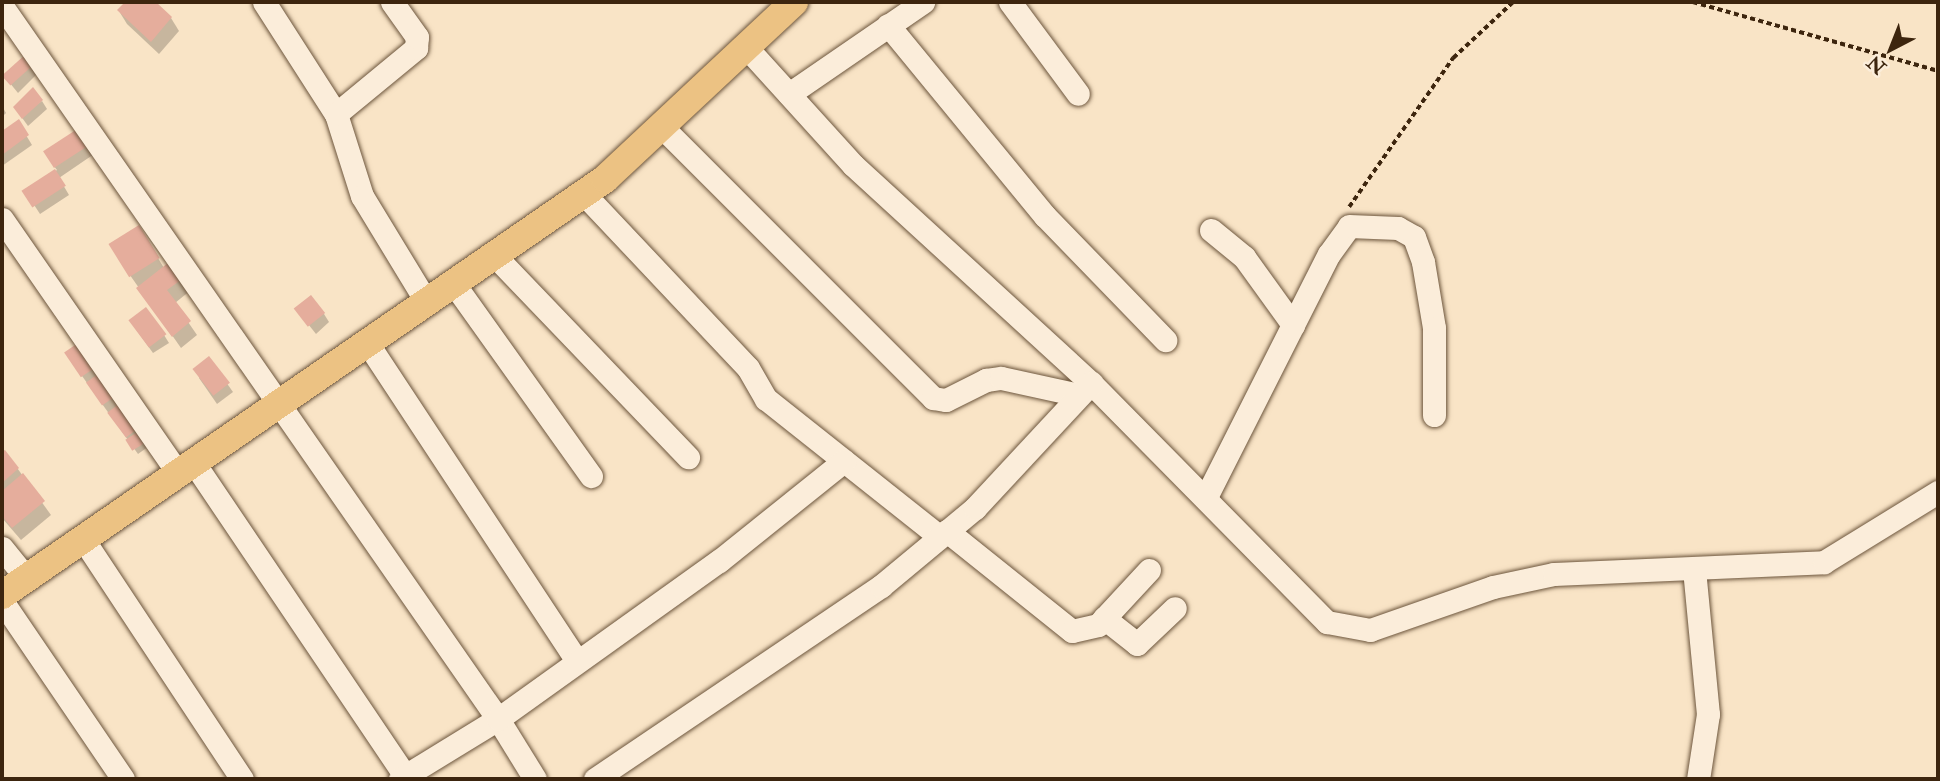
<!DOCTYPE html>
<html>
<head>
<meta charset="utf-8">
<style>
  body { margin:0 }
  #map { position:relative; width:1940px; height:781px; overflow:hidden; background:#f9e4c6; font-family:"IM FELL Double Pica",serif }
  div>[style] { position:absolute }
  .shadow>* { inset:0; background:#0003 }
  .building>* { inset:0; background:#e5ad9c; transform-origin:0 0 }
  .path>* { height:3.5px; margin-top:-1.75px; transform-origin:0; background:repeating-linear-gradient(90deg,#3d250e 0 5px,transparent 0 8.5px) }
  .roads { filter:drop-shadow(0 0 2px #6c553c) drop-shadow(0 0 2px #6c553c) }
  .minor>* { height:23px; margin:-11.5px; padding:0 11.5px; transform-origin:11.5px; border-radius:11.5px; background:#fbedda }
  .major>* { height:28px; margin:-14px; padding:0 14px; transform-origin:14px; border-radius:14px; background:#ecc283 }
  span { translate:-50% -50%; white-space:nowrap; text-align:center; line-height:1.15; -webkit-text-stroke:5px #fbedda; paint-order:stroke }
  .frame { position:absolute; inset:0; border:4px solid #3d250e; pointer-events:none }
  .north { position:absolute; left:1856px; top:14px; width:70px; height:70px; -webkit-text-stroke:5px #fbedda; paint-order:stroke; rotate:222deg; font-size:19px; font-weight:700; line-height:28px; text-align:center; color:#3d250e }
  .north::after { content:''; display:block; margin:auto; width:24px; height:32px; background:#3d250e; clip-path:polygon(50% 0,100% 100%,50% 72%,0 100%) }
</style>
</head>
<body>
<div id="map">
  <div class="shadow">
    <div style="clip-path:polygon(127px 2px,154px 2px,171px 18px,179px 31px,159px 54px,127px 24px,119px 11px)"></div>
    <div style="clip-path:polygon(27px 56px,39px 72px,18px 93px,5px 77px)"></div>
    <div style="clip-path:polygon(42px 101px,47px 109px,28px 126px,20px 115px)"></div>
    <div style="clip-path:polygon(2px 106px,6px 113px,2px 117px)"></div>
    <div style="clip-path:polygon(18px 122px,32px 145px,2px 166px,2px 133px)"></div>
    <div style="clip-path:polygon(84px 126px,100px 150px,59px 178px,69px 195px,40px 214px,25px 191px,57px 170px,50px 161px)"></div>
    <div style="clip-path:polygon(139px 227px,164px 268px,173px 262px,191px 290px,175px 303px,197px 335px,181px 348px,118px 258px)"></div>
    <div style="clip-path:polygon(297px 310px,324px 314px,329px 322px,316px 334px)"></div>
    <div style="clip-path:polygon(135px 328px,164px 335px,169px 343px,153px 353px)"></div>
    <div style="clip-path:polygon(83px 342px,152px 444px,138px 454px,72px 362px)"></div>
    <div style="clip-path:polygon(209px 358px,233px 392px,217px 404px,199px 378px)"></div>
    <div style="clip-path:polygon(2px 447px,51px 515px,21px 540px,2px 518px)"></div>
  </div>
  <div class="building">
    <div style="clip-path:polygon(125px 2px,156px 2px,172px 17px,151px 42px,117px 10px)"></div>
    <div style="left:27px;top:53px;width:13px;height:34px;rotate:48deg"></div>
    <div style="clip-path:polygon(33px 87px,43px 100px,22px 119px,13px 107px)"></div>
    <div style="clip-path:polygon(19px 119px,29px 135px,2px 155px,2px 131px)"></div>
    <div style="left:85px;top:124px;width:20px;height:50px;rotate:57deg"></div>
    <div style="left:55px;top:169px;width:20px;height:40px;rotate:57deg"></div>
    <div style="left:139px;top:225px;width:39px;height:36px;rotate:58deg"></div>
    <div style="clip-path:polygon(173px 259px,185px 277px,167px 290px,191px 321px,172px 337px,136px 288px)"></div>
    <div style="left:311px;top:295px;width:23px;height:22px;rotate:52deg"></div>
    <div style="left:146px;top:307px;width:34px;height:22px;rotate:53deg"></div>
    <div style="left:84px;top:339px;width:30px;height:24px;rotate:56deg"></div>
    <div style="left:209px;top:356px;width:34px;height:21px;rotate:52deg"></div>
    <div style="left:104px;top:370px;width:28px;height:22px;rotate:55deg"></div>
    <div style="left:124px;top:400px;width:31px;height:21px;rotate:53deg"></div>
    <div style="left:144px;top:428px;width:13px;height:22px;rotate:58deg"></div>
    <div style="clip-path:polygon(5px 450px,19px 468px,2px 483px,2px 453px)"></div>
    <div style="clip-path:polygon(23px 473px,45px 501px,12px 528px,2px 516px,2px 491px)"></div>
  </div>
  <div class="path">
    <div style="left:1693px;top:2px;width:255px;rotate:15.7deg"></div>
    <div style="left:1349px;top:207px;width:182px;rotate:-55.1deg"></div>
    <div style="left:1453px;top:58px;width:82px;rotate:-43deg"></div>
  </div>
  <div class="roads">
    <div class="minor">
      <div style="left:264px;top:2px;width:133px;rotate:57.3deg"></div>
      <div style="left:336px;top:114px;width:86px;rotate:72.4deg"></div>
      <div style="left:362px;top:196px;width:125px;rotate:58.7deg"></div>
      <div style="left:1010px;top:2px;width:114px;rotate:53.5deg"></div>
      <div style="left:2px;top:6px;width:869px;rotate:55.18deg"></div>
      <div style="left:498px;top:719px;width:70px;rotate:58.3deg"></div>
      <div style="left:888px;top:25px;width:247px;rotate:50.6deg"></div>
      <div style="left:1045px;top:216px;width:173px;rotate:45.9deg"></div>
      <div style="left:746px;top:47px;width:159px;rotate:47.8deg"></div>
      <div style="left:853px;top:165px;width:323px;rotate:42.5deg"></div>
      <div style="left:1091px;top:383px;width:336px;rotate:45.4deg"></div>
      <div style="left:1327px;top:622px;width:44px;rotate:10.5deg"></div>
      <div style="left:1370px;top:630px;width:130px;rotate:-19.3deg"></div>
      <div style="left:1493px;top:587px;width:62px;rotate:-12deg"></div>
      <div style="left:1554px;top:574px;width:270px;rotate:-2.5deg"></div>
      <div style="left:1824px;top:562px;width:134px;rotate:-31.6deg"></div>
      <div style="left:789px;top:94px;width:163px;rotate:-34.5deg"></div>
      <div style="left:336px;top:114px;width:104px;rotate:-39.5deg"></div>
      <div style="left:416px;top:48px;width:11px;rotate:-85deg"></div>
      <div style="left:417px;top:37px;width:43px;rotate:-125.5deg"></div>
      <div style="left:661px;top:126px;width:385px;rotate:45deg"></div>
      <div style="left:933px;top:398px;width:13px;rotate:9deg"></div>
      <div style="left:946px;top:400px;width:45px;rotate:-26.6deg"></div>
      <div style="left:986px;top:380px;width:15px;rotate:-8deg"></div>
      <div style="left:1001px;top:378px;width:80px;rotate:12.3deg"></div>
      <div style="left:584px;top:194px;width:239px;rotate:46.7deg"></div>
      <div style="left:748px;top:368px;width:36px;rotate:60deg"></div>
      <div style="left:766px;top:399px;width:221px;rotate:38.4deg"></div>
      <div style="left:2px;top:219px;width:309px;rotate:55.3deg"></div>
      <div style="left:1211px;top:230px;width:43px;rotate:39.3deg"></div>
      <div style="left:1244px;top:257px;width:84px;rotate:54.2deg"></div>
      <div style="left:495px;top:256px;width:279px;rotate:46.2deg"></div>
      <div style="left:454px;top:284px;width:236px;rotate:54.5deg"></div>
      <div style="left:368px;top:344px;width:380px;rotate:56.6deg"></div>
      <div style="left:194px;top:463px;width:377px;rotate:56deg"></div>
      <div style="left:1206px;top:497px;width:272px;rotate:-63.2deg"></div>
      <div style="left:1329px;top:254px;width:34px;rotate:-54deg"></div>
      <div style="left:1349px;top:226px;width:49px;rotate:2.3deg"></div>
      <div style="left:1398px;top:228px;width:18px;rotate:29deg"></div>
      <div style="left:1414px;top:237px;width:27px;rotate:70deg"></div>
      <div style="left:1423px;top:262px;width:67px;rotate:80.5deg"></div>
      <div style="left:1434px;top:328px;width:87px;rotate:90deg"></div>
      <div style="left:947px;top:531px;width:160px;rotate:38.7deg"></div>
      <div style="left:1072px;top:631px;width:27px;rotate:-13deg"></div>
      <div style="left:1098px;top:625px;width:75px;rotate:-47.2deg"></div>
      <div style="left:83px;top:539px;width:288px;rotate:56.5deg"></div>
      <div style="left:2px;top:548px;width:38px;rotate:51deg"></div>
      <div style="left:1694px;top:569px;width:146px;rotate:84.5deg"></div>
      <div style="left:1708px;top:714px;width:66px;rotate:98.7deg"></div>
      <div style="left:2px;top:601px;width:215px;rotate:55.8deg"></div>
      <div style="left:1104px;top:618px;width:42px;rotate:38.2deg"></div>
      <div style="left:1137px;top:644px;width:52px;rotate:-43.5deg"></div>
      <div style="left:400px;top:779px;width:115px;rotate:-31.5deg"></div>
      <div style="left:498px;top:719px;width:272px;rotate:-35.6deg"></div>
      <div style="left:719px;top:561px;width:160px;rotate:-38.7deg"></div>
      <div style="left:595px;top:779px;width:345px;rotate:-34deg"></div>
      <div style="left:881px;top:586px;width:122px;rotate:-39.7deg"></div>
      <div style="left:975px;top:508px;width:171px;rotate:-47.1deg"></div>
    </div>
    <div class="major">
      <div style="left:2px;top:595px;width:733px;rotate:-34.6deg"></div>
      <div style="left:605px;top:179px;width:259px;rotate:-43.1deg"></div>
    </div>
  </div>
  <div class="frame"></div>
  <div class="north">N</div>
</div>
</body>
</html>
